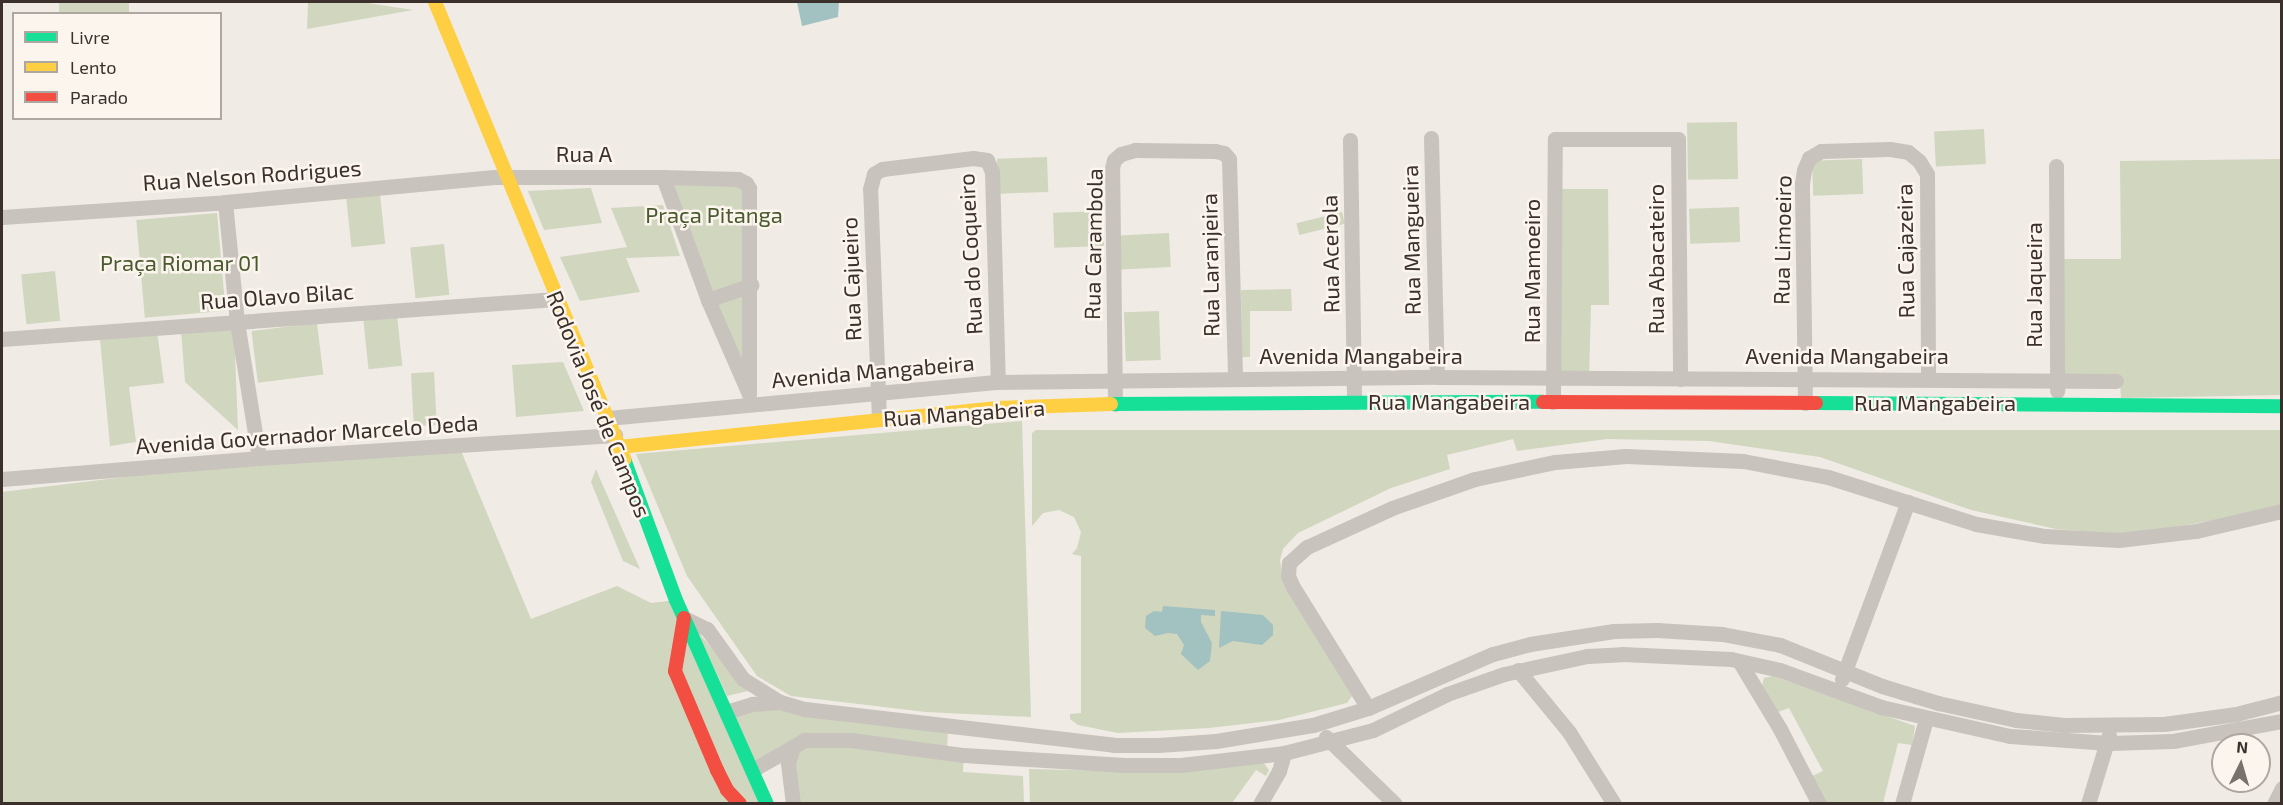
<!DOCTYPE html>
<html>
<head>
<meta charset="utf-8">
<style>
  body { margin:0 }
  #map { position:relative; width:2283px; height:805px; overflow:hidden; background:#f0ebe5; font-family:"Exo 2",sans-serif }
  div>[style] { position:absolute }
  .green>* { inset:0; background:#d1d6bf; transform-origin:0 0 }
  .water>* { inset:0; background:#a1c2c1 }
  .street>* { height:15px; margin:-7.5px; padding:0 7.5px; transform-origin:7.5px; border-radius:7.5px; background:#c9c3be }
  .fast>* { height:14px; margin:-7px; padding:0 7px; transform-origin:7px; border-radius:7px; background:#16e098 }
  .slow>* { height:14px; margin:-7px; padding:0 7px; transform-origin:7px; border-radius:7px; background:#ffcf43 }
  .jam>* { height:14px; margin:-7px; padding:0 7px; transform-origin:7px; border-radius:7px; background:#f24e42 }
  span { translate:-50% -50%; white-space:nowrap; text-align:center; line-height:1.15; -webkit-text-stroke:5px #fbf5ee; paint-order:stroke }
  .street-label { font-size:22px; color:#3b302b }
  .park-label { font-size:22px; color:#4a5a2e }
  .frame { position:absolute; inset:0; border:3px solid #3b302b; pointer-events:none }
  .legend { position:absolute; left:12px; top:12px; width:210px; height:108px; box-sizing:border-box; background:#fbf5ee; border:2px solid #aea6a0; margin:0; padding:8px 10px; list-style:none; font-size:18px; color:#3b302b }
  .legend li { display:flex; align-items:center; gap:12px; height:30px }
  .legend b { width:30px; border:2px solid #aea6a0 }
  .north { position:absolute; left:2211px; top:733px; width:60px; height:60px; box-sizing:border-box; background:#fbf5ee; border:2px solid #aea6a0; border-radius:50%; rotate:5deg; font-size:16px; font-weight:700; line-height:24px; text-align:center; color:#3b302b }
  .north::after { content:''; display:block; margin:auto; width:21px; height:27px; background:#7a716c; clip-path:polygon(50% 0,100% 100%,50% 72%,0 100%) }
</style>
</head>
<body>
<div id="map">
  <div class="green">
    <div style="left:59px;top:2px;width:70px;height:11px"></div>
    <div style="clip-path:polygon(308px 2px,361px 2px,413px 10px,307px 29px)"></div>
    <div style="left:1737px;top:122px;width:57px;height:50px;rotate:89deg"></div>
    <div style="left:1984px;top:129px;width:35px;height:50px;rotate:87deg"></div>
    <div style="left:1047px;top:157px;width:35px;height:50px;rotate:88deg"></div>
    <div style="left:1862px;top:159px;width:35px;height:50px;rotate:88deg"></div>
    <div style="clip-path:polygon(2281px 159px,2281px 395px,2121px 398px,2120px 382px,2057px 381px,2056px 259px,2121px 259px,2120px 161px)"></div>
    <div style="clip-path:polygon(663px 177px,746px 183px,749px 394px)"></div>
    <div style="clip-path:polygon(591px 188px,602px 223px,544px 230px,528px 191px)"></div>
    <div style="clip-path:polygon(1555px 189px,1608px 189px,1609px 305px,1591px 305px,1589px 379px,1553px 379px)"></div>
    <div style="left:380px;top:194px;width:50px;height:34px;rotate:84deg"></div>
    <div style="clip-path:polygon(663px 205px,680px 256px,626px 258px,640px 292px,580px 301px,560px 257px,627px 247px,611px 208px)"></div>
    <div style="left:1739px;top:207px;width:35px;height:50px;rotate:88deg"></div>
    <div style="left:1103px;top:211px;width:35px;height:50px;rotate:88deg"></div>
    <div style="left:1342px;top:212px;width:12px;height:47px;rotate:76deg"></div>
    <div style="left:217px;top:213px;width:98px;height:81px;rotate:85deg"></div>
    <div style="left:1169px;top:233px;width:34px;height:50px;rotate:87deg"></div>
    <div style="left:444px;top:244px;width:51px;height:34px;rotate:84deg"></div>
    <div style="left:55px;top:271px;width:50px;height:34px;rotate:84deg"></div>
    <div style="clip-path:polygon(1291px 289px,1292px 311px,1250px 311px,1250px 357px,1242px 357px,1241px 290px)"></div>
    <div style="left:1159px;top:311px;width:49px;height:35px;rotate:88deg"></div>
    <div style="left:397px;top:315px;width:51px;height:34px;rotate:84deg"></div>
    <div style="left:317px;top:323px;width:52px;height:66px;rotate:83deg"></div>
    <div style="clip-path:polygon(234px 329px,238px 430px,185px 382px,181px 330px)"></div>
    <div style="clip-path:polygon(157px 331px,164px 383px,129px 387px,136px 442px,110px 446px,100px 339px)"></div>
    <div style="clip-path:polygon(563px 362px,584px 411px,516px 417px,512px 365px)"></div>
    <div style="left:434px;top:372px;width:53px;height:23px;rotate:87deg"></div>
    <div style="clip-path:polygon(1022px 421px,1031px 717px,926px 712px,791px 696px,757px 676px,687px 576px,636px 454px)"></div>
    <div style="clip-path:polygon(1036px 430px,2281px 430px,2281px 506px,2269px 511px,2127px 535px,2056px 529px,1971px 510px,1820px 457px,1709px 441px,1607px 439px,1517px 451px,1513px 439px,1447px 455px,1450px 469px,1391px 488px,1298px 533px,1283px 549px,1280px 560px,1283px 582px,1352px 696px,1347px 703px,1279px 720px,1209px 728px,1118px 733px,1078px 725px,1070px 719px,1070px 714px,1081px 713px,1081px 556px,1072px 554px,1077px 548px,1081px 532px,1074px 517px,1059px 510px,1043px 513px,1032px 526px,1032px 433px)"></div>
    <div style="clip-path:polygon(459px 446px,531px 619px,617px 586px,651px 603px,676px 600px,726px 712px,752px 704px,948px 731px,947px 749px,964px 755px,963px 772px,1023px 776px,1024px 803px,793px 803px,793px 748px,753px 770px,767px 803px,2px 803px,2px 492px,286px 457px)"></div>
    <div style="clip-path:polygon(596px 469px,601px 481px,640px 569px,623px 561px,591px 482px)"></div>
    <div style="clip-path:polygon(697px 631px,748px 691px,727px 696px)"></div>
    <div style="clip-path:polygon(1773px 676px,1915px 726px,1912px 745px,1898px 743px,1883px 803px,1822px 803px,1812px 776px,1823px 771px,1789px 708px,1778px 712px,1762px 686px,1764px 678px)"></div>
    <div style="clip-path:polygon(1263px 762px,1269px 770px,1266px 776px,1256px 770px,1232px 803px,1030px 804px,1029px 769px,1151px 772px)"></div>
  </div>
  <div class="water">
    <div style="clip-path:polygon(797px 2px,839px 2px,838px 17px,802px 26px)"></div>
    <div style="clip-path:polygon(1163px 606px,1215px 610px,1215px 616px,1201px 615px,1201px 622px,1212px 643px,1210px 661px,1198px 670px,1181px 654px,1184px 645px,1177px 634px,1168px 633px,1155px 636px,1145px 628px,1146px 616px,1154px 611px,1162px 612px)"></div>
    <div style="clip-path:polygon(1221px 611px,1263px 615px,1273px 625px,1273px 635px,1262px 645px,1233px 641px,1219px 648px)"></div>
  </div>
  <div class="street">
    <div style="left:1431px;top:138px;width:239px;rotate:88.6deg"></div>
    <div style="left:1350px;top:140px;width:262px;rotate:89.1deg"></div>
    <div style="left:2056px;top:166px;width:225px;rotate:89.7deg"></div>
    <div style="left:663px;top:177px;width:75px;rotate:1.5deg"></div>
    <div style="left:738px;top:179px;width:9px;rotate:27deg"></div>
    <div style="left:746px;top:183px;width:6px;rotate:59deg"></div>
    <div style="left:749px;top:188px;width:206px;rotate:90deg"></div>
    <div style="left:749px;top:394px;width:103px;rotate:-113.6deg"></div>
    <div style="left:708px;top:300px;width:131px;rotate:-110.1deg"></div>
    <div style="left:225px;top:202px;width:121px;rotate:84.3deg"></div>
    <div style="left:237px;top:322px;width:138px;rotate:80.8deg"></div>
    <div style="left:2px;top:217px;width:224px;rotate:-3.8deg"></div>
    <div style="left:225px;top:202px;width:270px;rotate:-5.3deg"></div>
    <div style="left:494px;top:177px;width:169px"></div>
    <div style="left:708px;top:300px;width:46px;rotate:-19.2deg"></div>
    <div style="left:2px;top:339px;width:555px;rotate:-4.13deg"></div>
    <div style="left:1553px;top:402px;width:263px;rotate:-89.6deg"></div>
    <div style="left:1555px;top:139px;width:123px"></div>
    <div style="left:1678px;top:139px;width:240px;rotate:89.5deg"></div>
    <div style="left:1805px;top:403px;width:219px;rotate:-90.8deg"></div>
    <div style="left:1802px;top:184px;width:14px;rotate:-82deg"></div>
    <div style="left:1804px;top:170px;width:13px;rotate:-67deg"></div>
    <div style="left:1809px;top:158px;width:14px;rotate:-30deg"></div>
    <div style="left:1821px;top:151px;width:69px;rotate:-1.7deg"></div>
    <div style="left:1890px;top:149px;width:18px;rotate:9deg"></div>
    <div style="left:1908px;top:152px;width:14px;rotate:39deg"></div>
    <div style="left:1919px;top:161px;width:15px;rotate:58deg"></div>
    <div style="left:1927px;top:174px;width:204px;rotate:89.7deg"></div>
    <div style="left:1115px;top:404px;width:236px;rotate:-90.7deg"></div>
    <div style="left:1112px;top:168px;width:8px;rotate:-76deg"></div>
    <div style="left:1114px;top:160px;width:9px;rotate:-41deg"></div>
    <div style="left:1121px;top:154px;width:15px;rotate:-16deg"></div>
    <div style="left:1135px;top:150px;width:80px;rotate:0.7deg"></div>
    <div style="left:1215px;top:151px;width:9px;rotate:13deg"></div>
    <div style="left:1224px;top:153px;width:8px;rotate:50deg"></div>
    <div style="left:1229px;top:159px;width:219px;rotate:88.4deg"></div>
    <div style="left:608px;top:418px;width:392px;rotate:-5.3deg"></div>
    <div style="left:998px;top:382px;width:439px;rotate:-0.7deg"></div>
    <div style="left:1437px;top:377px;width:679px;rotate:0.34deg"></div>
    <div style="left:879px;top:419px;width:230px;rotate:-92.2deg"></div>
    <div style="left:870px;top:189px;width:16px;rotate:-75deg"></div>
    <div style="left:874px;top:174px;width:9px;rotate:-32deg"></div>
    <div style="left:882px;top:169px;width:92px;rotate:-6.9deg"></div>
    <div style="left:973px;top:158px;width:14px;rotate:8deg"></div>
    <div style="left:987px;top:160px;width:13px;rotate:67deg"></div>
    <div style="left:992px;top:172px;width:210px;rotate:88.4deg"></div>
    <div style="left:2px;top:479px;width:258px;rotate:-4.7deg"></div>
    <div style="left:259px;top:458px;width:357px;rotate:-3.7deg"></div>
    <div style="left:684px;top:618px;width:25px;rotate:26deg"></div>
    <div style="left:707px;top:629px;width:62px;rotate:54.2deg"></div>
    <div style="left:743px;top:679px;width:44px;rotate:31.9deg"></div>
    <div style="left:780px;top:702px;width:26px;rotate:16deg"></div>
    <div style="left:805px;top:709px;width:311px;rotate:6.6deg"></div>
    <div style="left:1114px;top:745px;width:44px"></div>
    <div style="left:1158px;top:745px;width:58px;rotate:-3.9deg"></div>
    <div style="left:1216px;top:741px;width:98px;rotate:-9.4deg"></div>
    <div style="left:1313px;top:725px;width:58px;rotate:-17.2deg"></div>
    <div style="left:1368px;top:708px;width:136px;rotate:-23.4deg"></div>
    <div style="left:1493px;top:654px;width:38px;rotate:-15deg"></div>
    <div style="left:1530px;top:644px;width:85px;rotate:-8.8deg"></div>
    <div style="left:1614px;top:631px;width:43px;rotate:-1.3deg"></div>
    <div style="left:1657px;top:630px;width:65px;rotate:3.5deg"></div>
    <div style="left:1722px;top:634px;width:59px;rotate:10.7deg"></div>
    <div style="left:1780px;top:645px;width:110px;rotate:21.9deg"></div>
    <div style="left:1882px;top:686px;width:59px;rotate:16.9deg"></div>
    <div style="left:1938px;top:703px;width:80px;rotate:12.3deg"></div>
    <div style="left:2016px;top:720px;width:48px;rotate:5.9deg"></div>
    <div style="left:2064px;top:725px;width:100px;rotate:-0.6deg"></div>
    <div style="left:2164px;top:724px;width:73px;rotate:-7.9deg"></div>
    <div style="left:2236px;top:714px;width:48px;rotate:-14.6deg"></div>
    <div style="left:1739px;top:661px;width:79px;rotate:58.9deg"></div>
    <div style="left:1780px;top:729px;width:85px;rotate:62.5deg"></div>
    <div style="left:1518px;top:670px;width:80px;rotate:50.6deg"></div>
    <div style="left:1569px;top:732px;width:85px;rotate:58deg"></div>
    <div style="left:1842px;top:679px;width:189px;rotate:-69.6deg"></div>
    <div style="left:1368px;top:708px;width:142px;rotate:-121.8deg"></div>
    <div style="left:1293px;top:587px;width:12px;rotate:-114deg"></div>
    <div style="left:1288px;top:576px;width:13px;rotate:-86deg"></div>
    <div style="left:1289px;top:563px;width:24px;rotate:-42deg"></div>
    <div style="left:1307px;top:547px;width:94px;rotate:-24.6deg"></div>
    <div style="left:1392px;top:508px;width:88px;rotate:-19.3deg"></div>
    <div style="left:1475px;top:479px;width:82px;rotate:-12deg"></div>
    <div style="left:1555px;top:462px;width:71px;rotate:-4.8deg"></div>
    <div style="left:1626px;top:456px;width:117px;rotate:2.4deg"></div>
    <div style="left:1743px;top:461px;width:86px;rotate:10.7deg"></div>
    <div style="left:1828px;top:477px;width:155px;rotate:17.6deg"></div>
    <div style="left:1976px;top:524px;width:70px;rotate:9.9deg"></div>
    <div style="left:2045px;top:536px;width:74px;rotate:3.1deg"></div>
    <div style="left:2119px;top:540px;width:78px;rotate:-6.7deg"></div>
    <div style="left:2196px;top:531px;width:88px;rotate:-13.1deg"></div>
    <div style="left:726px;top:712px;width:27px;rotate:-17deg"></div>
    <div style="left:752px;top:704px;width:28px;rotate:-4deg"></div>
    <div style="left:1326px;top:737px;width:96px;rotate:44.2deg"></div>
    <div style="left:752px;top:770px;width:47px;rotate:-29.3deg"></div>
    <div style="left:793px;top:804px;width:41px;rotate:-97deg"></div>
    <div style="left:788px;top:763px;width:17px;rotate:-73deg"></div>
    <div style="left:793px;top:747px;width:13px;rotate:-32deg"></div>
    <div style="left:804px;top:740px;width:47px"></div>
    <div style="left:851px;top:740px;width:114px;rotate:7.6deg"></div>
    <div style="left:964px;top:755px;width:161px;rotate:3.6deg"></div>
    <div style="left:1125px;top:765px;width:56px"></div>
    <div style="left:1181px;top:765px;width:104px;rotate:-6.6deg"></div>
    <div style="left:1284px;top:753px;width:92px;rotate:-14.5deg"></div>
    <div style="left:1373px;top:730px;width:82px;rotate:-25.9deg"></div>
    <div style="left:1447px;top:694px;width:60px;rotate:-19.3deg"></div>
    <div style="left:1504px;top:674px;width:85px;rotate:-12.2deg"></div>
    <div style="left:1587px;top:656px;width:35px;rotate:-3deg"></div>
    <div style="left:1622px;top:654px;width:109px;rotate:2.6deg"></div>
    <div style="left:1731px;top:659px;width:50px;rotate:12.7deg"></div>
    <div style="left:1780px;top:670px;width:108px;rotate:20.1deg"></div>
    <div style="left:1881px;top:707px;width:132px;rotate:12.7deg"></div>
    <div style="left:2010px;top:736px;width:99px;rotate:4deg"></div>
    <div style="left:2109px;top:743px;width:64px;rotate:-1.8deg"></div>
    <div style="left:2173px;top:741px;width:111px;rotate:-10.4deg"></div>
    <div style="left:1260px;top:804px;width:38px;rotate:-60deg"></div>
    <div style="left:1279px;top:771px;width:19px;rotate:-74deg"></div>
    <div style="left:1902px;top:804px;width:88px;rotate:-74.2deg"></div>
    <div style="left:2088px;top:804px;width:72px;rotate:-73.1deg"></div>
    <div style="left:2274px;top:804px;width:18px;rotate:-63deg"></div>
  </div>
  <div class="fast">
    <div style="left:1816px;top:403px;width:466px;rotate:0.4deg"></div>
    <div style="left:1111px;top:404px;width:432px;rotate:-0.3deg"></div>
    <div style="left:624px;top:459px;width:150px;rotate:69.8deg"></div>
    <div style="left:676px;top:600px;width:223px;rotate:66deg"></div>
  </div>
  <div class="slow">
    <div style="left:435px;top:2px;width:495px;rotate:67.5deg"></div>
    <div style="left:619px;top:447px;width:380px;rotate:-5.9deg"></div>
    <div style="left:997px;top:408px;width:114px;rotate:-2deg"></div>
  </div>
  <div class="jam">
    <div style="left:1543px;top:402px;width:273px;rotate:0.2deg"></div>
    <div style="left:684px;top:618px;width:54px;rotate:99.6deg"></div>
    <div style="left:675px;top:671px;width:108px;rotate:67deg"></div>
    <div style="left:717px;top:770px;width:22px;rotate:63deg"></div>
    <div style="left:727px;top:790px;width:19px;rotate:47deg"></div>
  </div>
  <div class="street-label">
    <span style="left:584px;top:154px">Rua A</span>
    <span style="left:252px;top:175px;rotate:-4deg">Rua Nelson Rodrigues</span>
    <span style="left:1411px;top:240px;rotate:-91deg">Rua Mangueira</span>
    <span style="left:1782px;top:240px;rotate:-89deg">Rua Limoeiro</span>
    <span style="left:1093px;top:244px;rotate:-89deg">Rua Carambola</span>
    <span style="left:1905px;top:251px;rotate:-91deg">Rua Cajazeira</span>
    <span style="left:970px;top:254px;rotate:-93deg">Rua do Coqueiro</span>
    <span style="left:1330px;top:254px;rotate:-91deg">Rua Acerola</span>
    <span style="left:1656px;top:259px;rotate:-90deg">Rua Abacateiro</span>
    <span style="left:1210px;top:265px;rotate:-91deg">Rua Laranjeira</span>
    <span style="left:1532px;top:271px;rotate:-90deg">Rua Mamoeiro</span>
    <span style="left:851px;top:279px;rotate:-92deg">Rua Cajueiro</span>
    <span style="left:2034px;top:285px;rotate:-90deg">Rua Jaqueira</span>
    <span style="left:277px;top:296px;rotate:-4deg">Rua Olavo Bilac</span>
    <span style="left:1361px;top:356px">Avenida Mangabeira</span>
    <span style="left:1847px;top:356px">Avenida Mangabeira</span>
    <span style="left:873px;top:371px;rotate:-5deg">Avenida Mangabeira</span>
    <span style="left:1449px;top:402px">Rua Mangabeira</span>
    <span style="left:1935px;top:403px">Rua Mangabeira</span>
    <span style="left:599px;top:404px;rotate:68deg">Rodovia José de Campos</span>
    <span style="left:964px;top:413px;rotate:-4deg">Rua Mangabeira</span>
    <span style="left:307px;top:434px;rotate:-4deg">Avenida Governador Marcelo Deda</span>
  </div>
  <div class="park-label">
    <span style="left:714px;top:215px">Praça Pitanga</span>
    <span style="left:180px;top:263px">Praça Riomar 01</span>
  </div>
  <div class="frame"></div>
  <ul class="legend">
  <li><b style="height:8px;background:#16e098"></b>Livre</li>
  <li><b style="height:8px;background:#ffcf43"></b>Lento</li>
  <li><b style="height:8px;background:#f24e42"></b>Parado</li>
  </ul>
  <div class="north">N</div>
</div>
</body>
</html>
